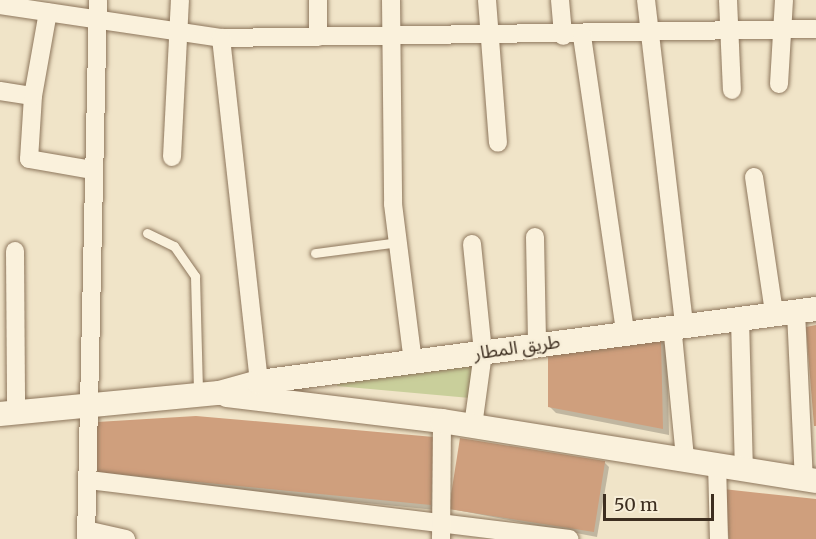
<!DOCTYPE html>
<html>
<head>
<meta charset="utf-8">
<style>
  body { margin:0 }
  #map { position:relative; width:816px; height:539px; overflow:hidden; background:#f0e4c8; font-family:Merriweather,"Noto Sans Arabic",serif }
  div>[style] { position:absolute }
  .green>* { inset:0; background:#c9cf9b }
  .shadow>* { inset:0; background:#0003 }
  .building>* { inset:0; background:#cf9f7d; transform-origin:0 0 }
  .roads { filter:drop-shadow(0 0 2px #8d765c) drop-shadow(0 0 2px #8d765c) }
  .lane>* { height:9px; margin:-4.5px; padding:0 4.5px; transform-origin:4.5px; border-radius:4.5px; background:#faf1dc }
  .street>* { height:18px; margin:-9px; padding:0 9px; transform-origin:9px; border-radius:9px; background:#faf1dc }
  .secondary>* { height:24px; margin:-12px; padding:0 12px; transform-origin:12px; border-radius:12px; background:#faf1dc }
  span { translate:-50% -50%; white-space:nowrap; text-align:center; line-height:1.15; -webkit-text-stroke:5px #f7eed8; paint-order:stroke }
  .street-label { font-size:18px; color:#3d2e20 }
  .scale { position:absolute; left:603px; top:494px; width:111px; height:27px; box-sizing:border-box; border:3px solid #3d2e20; border-top:0; padding-left:8px; font-size:18px; line-height:21px; white-space:nowrap; color:#3d2e20; -webkit-text-stroke:4px #f7eed8; paint-order:stroke }
</style>
</head>
<body>
<div id="map">
  <div class="green">
    <div style="clip-path:polygon(472px 362px,470px 398px,337px 386px,338px 377px)"></div>
  </div>
  <div class="shadow">
    <div style="clip-path:polygon(661px 340px,667px 347px,669px 435px,556px 413px,549px 406px)"></div>
    <div style="clip-path:polygon(434px 438px,436px 510px,103px 477px,97px 471px)"></div>
    <div style="clip-path:polygon(604px 462px,609px 467px,597px 537px,451px 509px)"></div>
  </div>
  <div class="building">
    <div style="clip-path:polygon(816px 325px,816px 426px,814px 426px,806px 327px)"></div>
    <div style="clip-path:polygon(661px 339px,663px 429px,548px 407px,548px 355px)"></div>
    <div style="clip-path:polygon(196px 416px,434px 437px,431px 505px,96px 472px,97px 422px)"></div>
    <div style="left:460px;top:438px;width:147px;height:72px;rotate:9deg"></div>
    <div style="clip-path:polygon(723px 489px,816px 499px,816px 539px,729px 539px)"></div>
  </div>
  <div class="roads">
    <div class="lane">
      <div style="left:147px;top:233px;width:30px;rotate:26deg"></div>
      <div style="left:174px;top:246px;width:37px;rotate:55deg"></div>
      <div style="left:195px;top:276px;width:117px;rotate:88.5deg"></div>
      <div style="left:315px;top:253px;width:84px;rotate:-7.5deg"></div>
    </div>
    <div class="street">
      <div style="left:318px;top:0;width:37px;rotate:90deg"></div>
      <div style="left:391px;top:0;width:204px;rotate:89.4deg"></div>
      <div style="left:393px;top:204px;width:160px;rotate:82.8deg"></div>
      <div style="left:487px;top:0;width:143px;rotate:85.6deg"></div>
      <div style="left:560px;top:0;width:36px;rotate:85deg"></div>
      <div style="left:646px;top:0;width:326px;rotate:83.3deg"></div>
      <div style="left:728px;top:0;width:90px;rotate:87.5deg"></div>
      <div style="left:0;top:5px;width:223px;rotate:8.5deg"></div>
      <div style="left:221px;top:38px;width:595px;rotate:-0.87deg"></div>
      <div style="left:582px;top:36px;width:298px;rotate:81.7deg"></div>
      <div style="left:221px;top:38px;width:346px;rotate:83.7deg"></div>
      <div style="left:779px;top:84px;width:84px;rotate:-86.6deg"></div>
      <div style="left:0;top:91px;width:33px;rotate:9deg"></div>
      <div style="left:33px;top:96px;width:63px;rotate:93.6deg"></div>
      <div style="left:29px;top:159px;width:65px;rotate:9.8deg"></div>
      <div style="left:33px;top:96px;width:85px;rotate:-79.9deg"></div>
      <div style="left:172px;top:157px;width:157px;rotate:-87.1deg"></div>
      <div style="left:754px;top:177px;width:137px;rotate:81.6deg"></div>
      <div style="left:535px;top:237px;width:109px;rotate:88.9deg"></div>
      <div style="left:472px;top:244px;width:110px;rotate:84.2deg"></div>
      <div style="left:483px;top:353px;width:74px;rotate:97.8deg"></div>
      <div style="left:15px;top:251px;width:162px;rotate:89.6deg"></div>
      <div style="left:796px;top:312px;width:167px;rotate:87.3deg"></div>
      <div style="left:740px;top:319px;width:149px;rotate:88.5deg"></div>
      <div style="left:672px;top:325px;width:134px;rotate:84.4deg"></div>
      <div style="left:717px;top:463px;width:76px;rotate:88.5deg"></div>
      <div style="left:89px;top:480px;width:484px;rotate:7deg"></div>
      <div style="left:86px;top:530px;width:41px;rotate:12.7deg"></div>
      <div style="left:86px;top:539px;width:539px;rotate:-88.72deg"></div>
      <div style="left:441px;top:539px;width:118px;rotate:-89.5deg"></div>
    </div>
    <div class="secondary">
      <div style="left:227px;top:395px;width:217px;rotate:6.9deg"></div>
      <div style="left:442px;top:421px;width:379px;rotate:9.1deg"></div>
      <div style="left:0;top:414px;width:220px;rotate:-5.5deg"></div>
      <div style="left:219px;top:393px;width:41px;rotate:-15.4deg"></div>
      <div style="left:259px;top:382px;width:562px;rotate:-7.47deg"></div>
    </div>
  </div>
  <div class="street-label">
    <span style="left:517px;top:348px;rotate:-8deg">طريق المطار</span>
  </div>
  <div class="scale">50 m</div>
</div>
</body>
</html>
